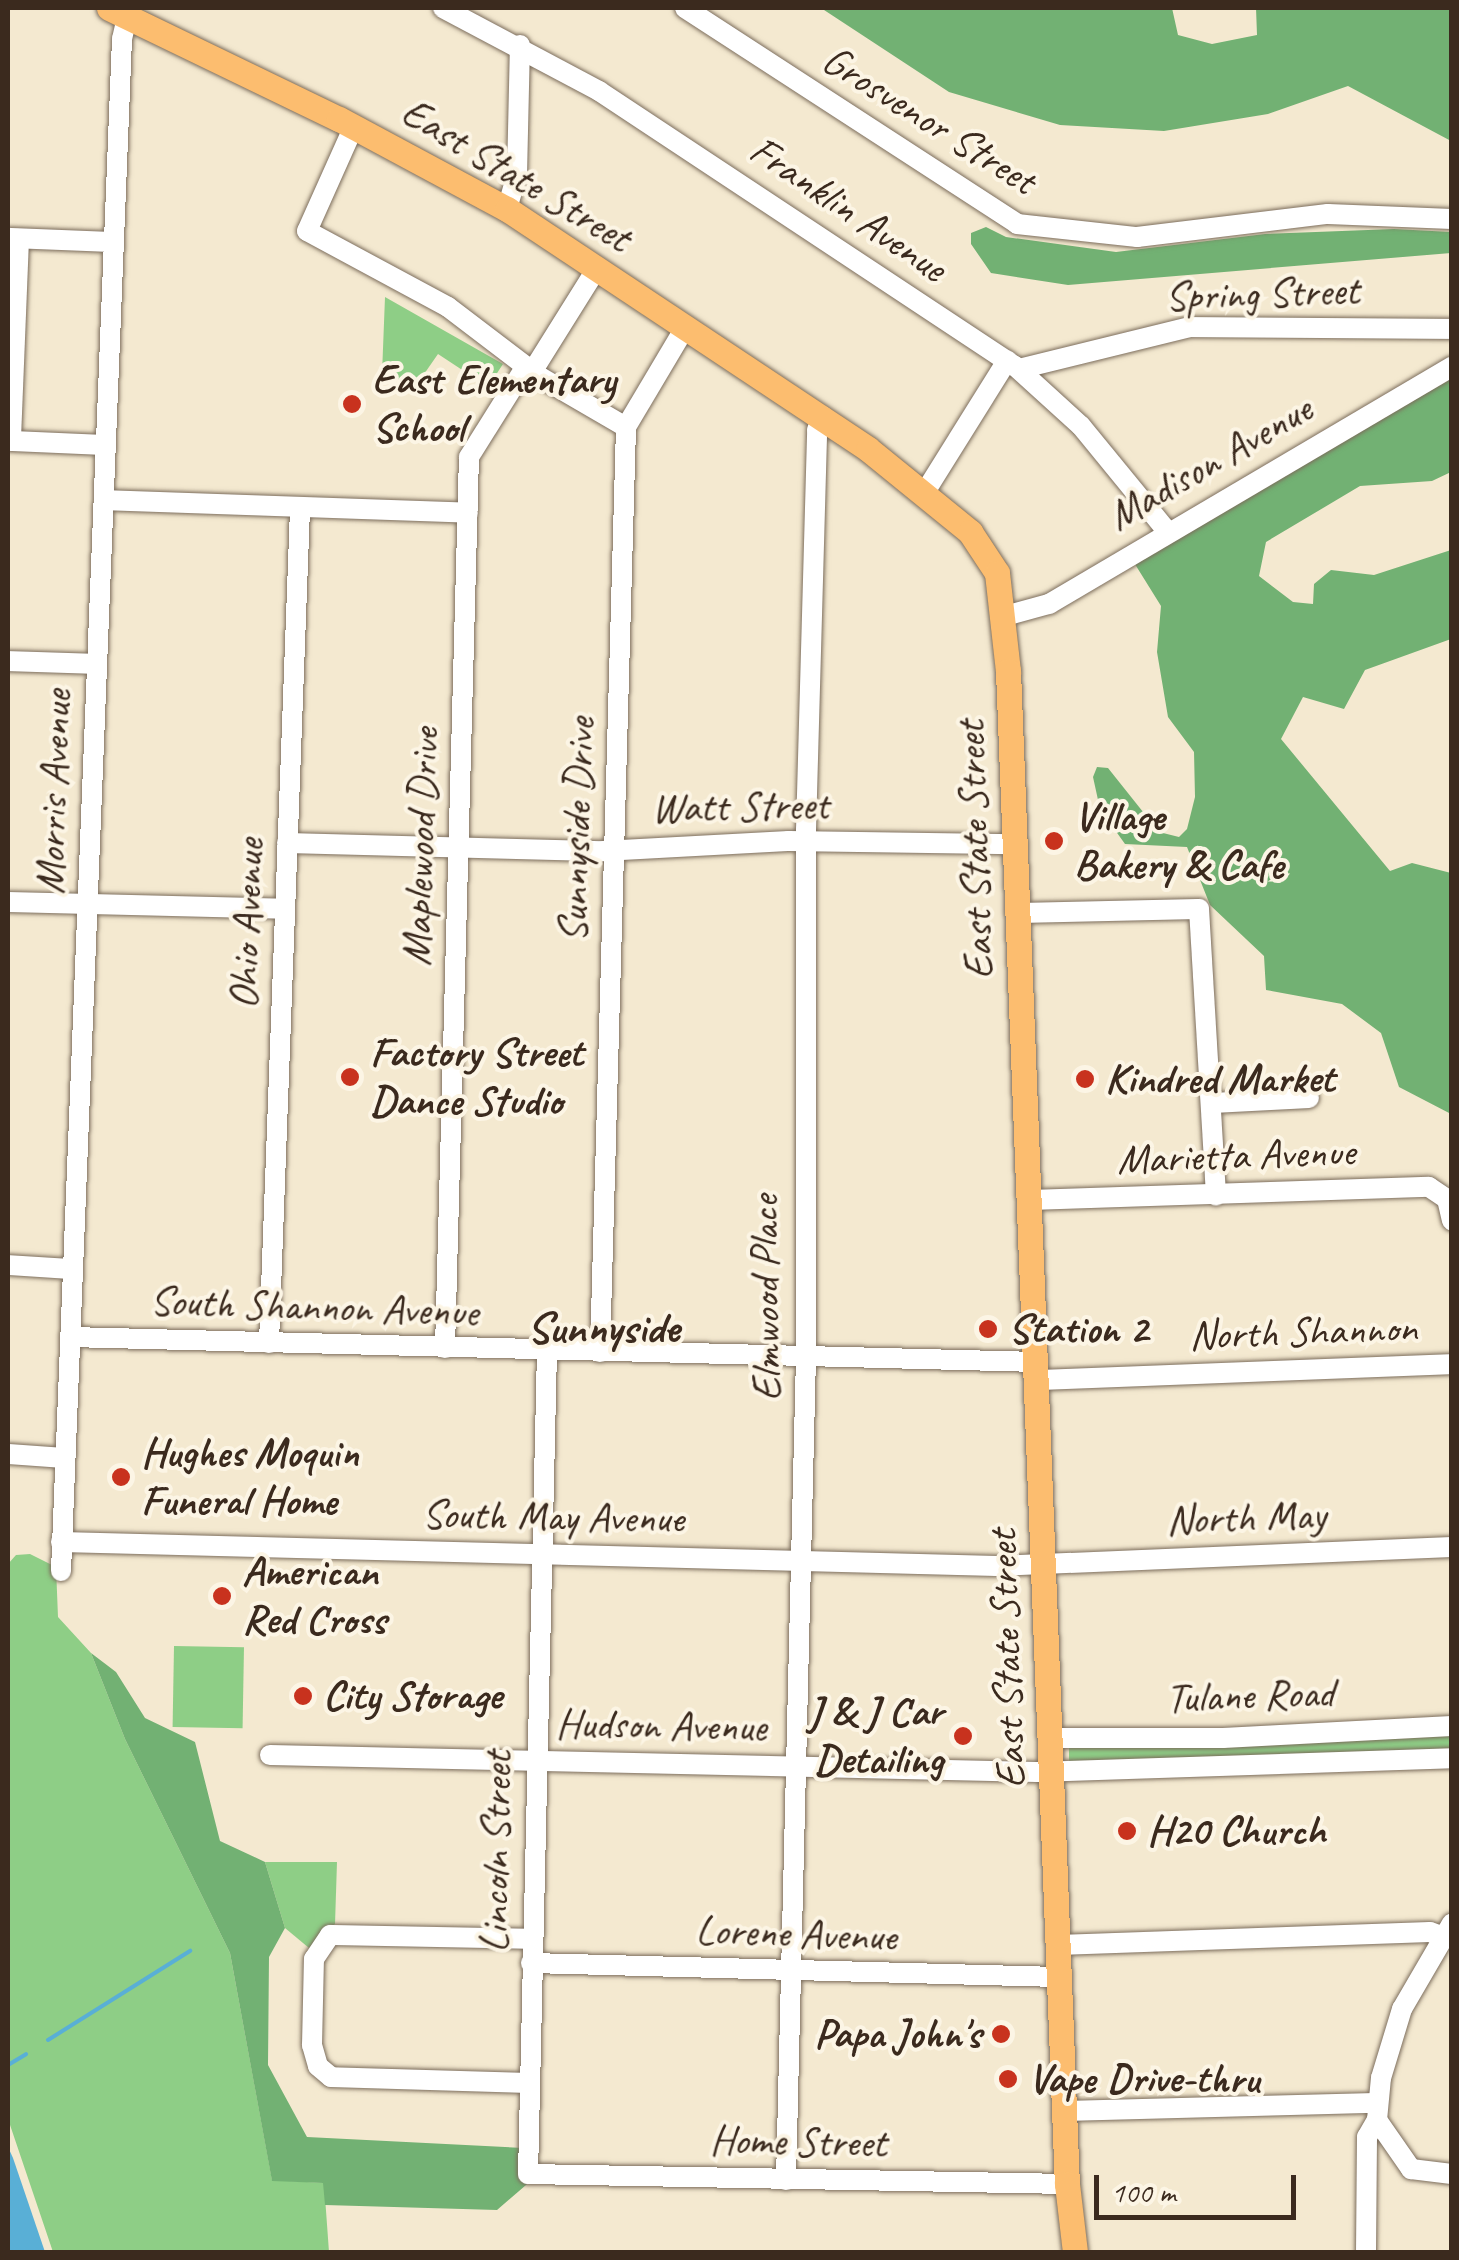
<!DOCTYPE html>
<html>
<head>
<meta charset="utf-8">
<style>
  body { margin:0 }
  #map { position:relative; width:1459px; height:2260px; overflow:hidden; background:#f4e9d0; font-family:Caveat,sans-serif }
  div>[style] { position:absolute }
  .green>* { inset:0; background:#8ece86; transform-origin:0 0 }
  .forest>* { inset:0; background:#72b173 }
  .water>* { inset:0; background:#59afd6 }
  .stream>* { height:4px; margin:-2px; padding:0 2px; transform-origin:2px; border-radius:2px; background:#59afd6 }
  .roads { filter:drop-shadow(0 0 2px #7c6d5c) drop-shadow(0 0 2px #7c6d5c) }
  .minor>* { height:20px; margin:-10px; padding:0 10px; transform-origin:10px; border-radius:10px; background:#fff }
  .major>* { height:25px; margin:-12.5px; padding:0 12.5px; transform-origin:12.5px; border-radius:12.5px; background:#fcbd6f }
  .dots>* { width:28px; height:28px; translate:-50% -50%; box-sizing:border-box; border:5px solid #fcf5e5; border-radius:50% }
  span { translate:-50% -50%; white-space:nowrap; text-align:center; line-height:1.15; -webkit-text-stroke:8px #fcf5e5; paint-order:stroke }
  .street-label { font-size:42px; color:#3b2a1e }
  .poi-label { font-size:42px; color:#3b2a1e; font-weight:700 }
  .left { translate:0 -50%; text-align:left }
  .right { translate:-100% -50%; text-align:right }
  .neighbourhood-label { font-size:45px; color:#3b2a1e; font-weight:700 }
  .frame { position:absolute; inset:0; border:10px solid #3b2a1e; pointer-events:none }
  .scale { position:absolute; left:1094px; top:2175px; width:202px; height:45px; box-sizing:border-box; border:5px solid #3b2a1e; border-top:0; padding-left:12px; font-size:30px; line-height:35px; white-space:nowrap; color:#3b2a1e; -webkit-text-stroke:8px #fcf5e5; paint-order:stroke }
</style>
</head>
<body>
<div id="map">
  <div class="green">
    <div style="clip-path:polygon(385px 297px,503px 364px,488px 387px,438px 354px,422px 377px,406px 382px,382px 374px)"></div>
    <div style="clip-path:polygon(30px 1554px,56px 1567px,58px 1617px,91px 1653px,125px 1739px,230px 1953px,272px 2180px,324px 2183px,329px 2252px,53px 2252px,8px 2119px,8px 1564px,16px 1555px)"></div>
    <div style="left:174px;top:1646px;width:70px;height:81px;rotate:1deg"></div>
    <div style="clip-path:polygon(1452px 1729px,1451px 1751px,1069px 1762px,1069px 1745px)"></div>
    <div style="clip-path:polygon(265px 1862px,337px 1862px,335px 1924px,309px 1948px,285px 1928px)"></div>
  </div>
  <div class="forest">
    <div style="clip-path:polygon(821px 8px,1172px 8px,1178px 35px,1212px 44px,1257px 35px,1256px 8px,1451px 8px,1451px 141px,1348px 86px,1268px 114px,1164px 131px,1060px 125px,949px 92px)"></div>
    <div style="clip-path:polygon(986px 227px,1006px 237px,1116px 252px,1265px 234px,1394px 229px,1451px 232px,1451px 253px,1068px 285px,991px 273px,971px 244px,971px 233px)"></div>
    <div style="clip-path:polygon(1451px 379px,1451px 472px,1432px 481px,1360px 486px,1266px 542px,1259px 576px,1293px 602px,1313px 604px,1314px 584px,1331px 570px,1374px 575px,1451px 550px,1451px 639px,1365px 670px,1344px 709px,1303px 697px,1281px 739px,1390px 871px,1412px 863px,1451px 873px,1451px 1114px,1399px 1087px,1381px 1033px,1342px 1004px,1266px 990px,1264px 956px,1210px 905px,1187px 847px,1125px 844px,1100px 809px,1093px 777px,1097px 767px,1108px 768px,1159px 832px,1179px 837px,1187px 829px,1195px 797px,1194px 752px,1168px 717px,1157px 652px,1161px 606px,1133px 561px)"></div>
    <div style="clip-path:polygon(91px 1653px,116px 1672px,145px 1718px,195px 1742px,220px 1841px,265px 1862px,285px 1928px,269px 1957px,268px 2065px,307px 2137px,523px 2148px,533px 2179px,497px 2210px,325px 2205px,323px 2183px,272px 2181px,230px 1953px,125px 1739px)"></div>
  </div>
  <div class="water">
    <div style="clip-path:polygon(8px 2147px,13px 2158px,45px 2252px,8px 2252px)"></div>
  </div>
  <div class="stream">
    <div style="left:48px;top:2040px;width:168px;rotate:-32.1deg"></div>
    <div style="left:8px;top:2065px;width:21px;rotate:-31deg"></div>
  </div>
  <div class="roads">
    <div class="minor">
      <div style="left:443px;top:8px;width:177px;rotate:28deg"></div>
      <div style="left:599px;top:91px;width:499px;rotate:33.5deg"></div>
      <div style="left:1015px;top:366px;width:89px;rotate:42.3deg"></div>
      <div style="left:1081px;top:426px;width:134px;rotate:50.7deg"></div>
      <div style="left:685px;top:8px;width:396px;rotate:33deg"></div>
      <div style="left:1017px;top:224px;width:121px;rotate:6.2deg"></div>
      <div style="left:1137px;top:237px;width:192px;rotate:-6.9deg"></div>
      <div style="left:1328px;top:214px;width:124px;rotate:2.3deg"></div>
      <div style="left:354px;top:126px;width:115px;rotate:114.1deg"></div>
      <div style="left:307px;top:231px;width:160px;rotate:28.3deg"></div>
      <div style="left:448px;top:307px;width:116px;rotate:37.3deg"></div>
      <div style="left:540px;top:377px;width:99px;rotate:30.2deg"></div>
      <div style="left:507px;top:209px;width:35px;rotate:-74deg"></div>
      <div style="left:517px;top:175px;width:130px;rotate:-88.7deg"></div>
      <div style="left:9px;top:238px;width:105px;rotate:2.2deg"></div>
      <div style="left:19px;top:239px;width:202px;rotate:92.3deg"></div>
      <div style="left:11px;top:441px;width:95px;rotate:2.4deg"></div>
      <div style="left:1019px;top:369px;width:176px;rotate:-13.8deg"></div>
      <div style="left:1190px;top:327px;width:262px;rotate:0.4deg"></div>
      <div style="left:532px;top:372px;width:123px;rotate:-58deg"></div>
      <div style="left:925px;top:492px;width:155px;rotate:-58deg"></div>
      <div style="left:104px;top:500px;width:364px;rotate:2deg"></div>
      <div style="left:1005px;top:616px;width:46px;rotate:-15.3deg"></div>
      <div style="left:1049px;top:604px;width:468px;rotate:-30.5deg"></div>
      <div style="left:8px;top:661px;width:89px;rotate:1.9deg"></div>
      <div style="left:287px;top:843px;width:316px;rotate:1.5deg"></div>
      <div style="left:603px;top:851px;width:186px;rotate:-3.1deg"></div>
      <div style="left:789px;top:841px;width:226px;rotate:0.8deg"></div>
      <div style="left:8px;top:902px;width:277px;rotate:1.4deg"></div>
      <div style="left:1018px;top:913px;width:181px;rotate:-1.3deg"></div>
      <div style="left:1199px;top:909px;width:287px;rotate:86.6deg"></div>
      <div style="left:1213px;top:1103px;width:96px;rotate:-3deg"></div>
      <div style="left:1030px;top:1200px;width:399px;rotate:-1.9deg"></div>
      <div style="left:1429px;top:1187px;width:22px;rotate:34deg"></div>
      <div style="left:1447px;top:1199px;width:22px;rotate:77deg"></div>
      <div style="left:8px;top:1265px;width:64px;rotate:3.6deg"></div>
      <div style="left:70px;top:1337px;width:967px;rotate:1.48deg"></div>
      <div style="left:269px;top:1343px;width:836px;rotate:-87.87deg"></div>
      <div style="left:445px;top:1348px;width:891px;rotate:-88.46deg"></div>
      <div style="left:469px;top:457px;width:107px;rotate:-57.9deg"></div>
      <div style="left:547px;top:1351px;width:823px;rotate:91.32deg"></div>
      <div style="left:528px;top:2174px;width:539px;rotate:1.06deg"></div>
      <div style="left:600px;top:1352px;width:925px;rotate:-88.39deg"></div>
      <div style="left:626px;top:427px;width:117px;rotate:-59.3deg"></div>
      <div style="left:1037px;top:1380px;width:415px;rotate:-2.2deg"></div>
      <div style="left:8px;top:1454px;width:57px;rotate:4deg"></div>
      <div style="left:61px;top:1542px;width:936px;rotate:1.47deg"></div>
      <div style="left:997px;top:1566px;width:455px;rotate:-2.4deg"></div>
      <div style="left:61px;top:1571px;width:1533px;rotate:-87.72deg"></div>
      <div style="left:122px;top:39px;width:32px;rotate:-77deg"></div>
      <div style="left:1050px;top:1738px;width:173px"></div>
      <div style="left:1223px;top:1738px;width:229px;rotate:-3deg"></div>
      <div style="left:270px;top:1755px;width:767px;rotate:1.27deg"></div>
      <div style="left:1037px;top:1772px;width:415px;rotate:-1.9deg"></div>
      <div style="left:1058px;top:1945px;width:372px;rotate:-2deg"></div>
      <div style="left:1430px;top:1932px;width:15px;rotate:20deg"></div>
      <div style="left:531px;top:1963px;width:528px;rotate:1.52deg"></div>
      <div style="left:529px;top:2083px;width:198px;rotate:-178.3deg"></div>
      <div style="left:331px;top:2077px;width:17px;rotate:-140deg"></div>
      <div style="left:318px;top:2066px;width:22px;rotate:-106deg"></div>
      <div style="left:312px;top:2045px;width:86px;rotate:-88.7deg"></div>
      <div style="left:314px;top:1959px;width:29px;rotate:-56deg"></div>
      <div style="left:330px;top:1935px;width:201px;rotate:1.1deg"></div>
      <div style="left:1065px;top:2111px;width:310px;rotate:-1.5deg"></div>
      <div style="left:1377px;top:2120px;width:60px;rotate:55.2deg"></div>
      <div style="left:1411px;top:2169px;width:41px;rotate:7deg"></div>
      <div style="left:786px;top:2180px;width:823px;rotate:-88.61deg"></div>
      <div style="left:806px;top:1357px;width:527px;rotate:-90deg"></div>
      <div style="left:806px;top:830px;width:400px;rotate:-88.4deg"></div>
      <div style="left:817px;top:430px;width:15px;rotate:-67deg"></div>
      <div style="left:1366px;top:2252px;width:115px;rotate:-89.5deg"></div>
      <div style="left:1367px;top:2137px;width:20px;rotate:-60deg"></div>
      <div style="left:1377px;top:2120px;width:42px;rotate:-84.6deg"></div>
      <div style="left:1381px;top:2078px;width:72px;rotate:-73.1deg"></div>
      <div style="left:1402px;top:2009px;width:99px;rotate:-59.8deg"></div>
    </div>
    <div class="major">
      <div style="left:109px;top:8px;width:255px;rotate:25.8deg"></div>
      <div style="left:339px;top:119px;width:191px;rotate:28.2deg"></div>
      <div style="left:507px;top:209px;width:433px;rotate:33.6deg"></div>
      <div style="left:868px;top:449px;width:132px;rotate:39.1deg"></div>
      <div style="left:970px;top:532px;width:49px;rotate:56.6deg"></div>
      <div style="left:997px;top:573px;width:99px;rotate:83.6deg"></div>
      <div style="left:1008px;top:671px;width:1514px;rotate:87.77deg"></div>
      <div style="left:1067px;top:2184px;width:68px;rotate:83.3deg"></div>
    </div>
  </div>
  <div class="dots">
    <div style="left:352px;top:404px;background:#c8321e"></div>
    <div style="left:1054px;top:841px;background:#c8321e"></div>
    <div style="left:350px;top:1077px;background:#c8321e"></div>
    <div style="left:1085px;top:1079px;background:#c8321e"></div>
    <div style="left:988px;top:1329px;background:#c8321e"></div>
    <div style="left:121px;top:1477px;background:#c8321e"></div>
    <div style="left:222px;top:1596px;background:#c8321e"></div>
    <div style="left:303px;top:1696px;background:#c8321e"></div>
    <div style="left:963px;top:1736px;background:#c8321e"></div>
    <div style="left:1127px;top:1831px;background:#c8321e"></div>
    <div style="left:1001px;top:2034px;background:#c8321e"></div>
    <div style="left:1008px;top:2079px;background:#c8321e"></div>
  </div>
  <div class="street-label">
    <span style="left:929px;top:120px;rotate:32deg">Grosvenor Street</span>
    <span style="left:516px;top:175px;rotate:31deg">East State Street</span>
    <span style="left:848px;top:209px;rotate:34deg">Franklin Avenue</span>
    <span style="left:1262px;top:294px;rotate:-2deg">Spring Street</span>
    <span style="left:1210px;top:463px;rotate:-30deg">Madison Avenue</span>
    <span style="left:54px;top:792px;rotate:-88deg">Morris Avenue</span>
    <span style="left:740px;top:807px;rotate:-1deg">Watt Street</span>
    <span style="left:577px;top:830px;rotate:-88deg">Sunnyside Drive</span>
    <span style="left:421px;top:847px;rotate:-88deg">Maplewood Drive</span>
    <span style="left:975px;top:850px;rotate:-92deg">East State Street</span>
    <span style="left:247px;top:924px;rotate:-88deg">Ohio Avenue</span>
    <span style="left:1236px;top:1156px;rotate:-2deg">Marietta Avenue</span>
    <span style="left:766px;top:1298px;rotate:-91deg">Elmwood Place</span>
    <span style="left:314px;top:1307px;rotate:2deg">South Shannon Avenue</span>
    <span style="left:1303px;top:1332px;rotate:-2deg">North Shannon</span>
    <span style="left:553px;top:1517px;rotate:1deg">South May Avenue</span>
    <span style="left:1246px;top:1518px;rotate:-2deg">North May</span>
    <span style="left:1007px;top:1659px;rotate:-92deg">East State Street</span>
    <span style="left:1250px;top:1696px;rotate:-2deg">Tulane Road</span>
    <span style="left:661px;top:1726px;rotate:1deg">Hudson Avenue</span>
    <span style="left:496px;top:1852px;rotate:-89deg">Lincoln Street</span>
    <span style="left:796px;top:1934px;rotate:2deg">Lorene Avenue</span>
    <span style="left:798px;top:2142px;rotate:1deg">Home Street</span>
  </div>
  <div class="poi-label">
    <span class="left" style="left:372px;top:404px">East Elementary<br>School</span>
    <span class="left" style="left:1074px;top:841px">Village<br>Bakery &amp; Cafe</span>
    <span class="left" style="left:370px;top:1077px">Factory Street<br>Dance Studio</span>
    <span class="left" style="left:1105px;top:1079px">Kindred Market</span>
    <span class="left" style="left:1008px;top:1329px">Station 2</span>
    <span class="left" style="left:141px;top:1477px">Hughes Moquin<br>Funeral Home</span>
    <span class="left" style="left:242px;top:1596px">American<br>Red Cross</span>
    <span class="left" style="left:323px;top:1696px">City Storage</span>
    <span class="right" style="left:943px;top:1736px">J &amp; J Car<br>Detailing</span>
    <span class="left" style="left:1147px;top:1831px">H20 Church</span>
    <span class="right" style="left:981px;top:2034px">Papa John's</span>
    <span class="left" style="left:1028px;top:2079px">Vape Drive-thru</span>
  </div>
  <div class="neighbourhood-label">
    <span style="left:603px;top:1328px">Sunnyside</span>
  </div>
  <div class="frame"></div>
  <div class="scale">100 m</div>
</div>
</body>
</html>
